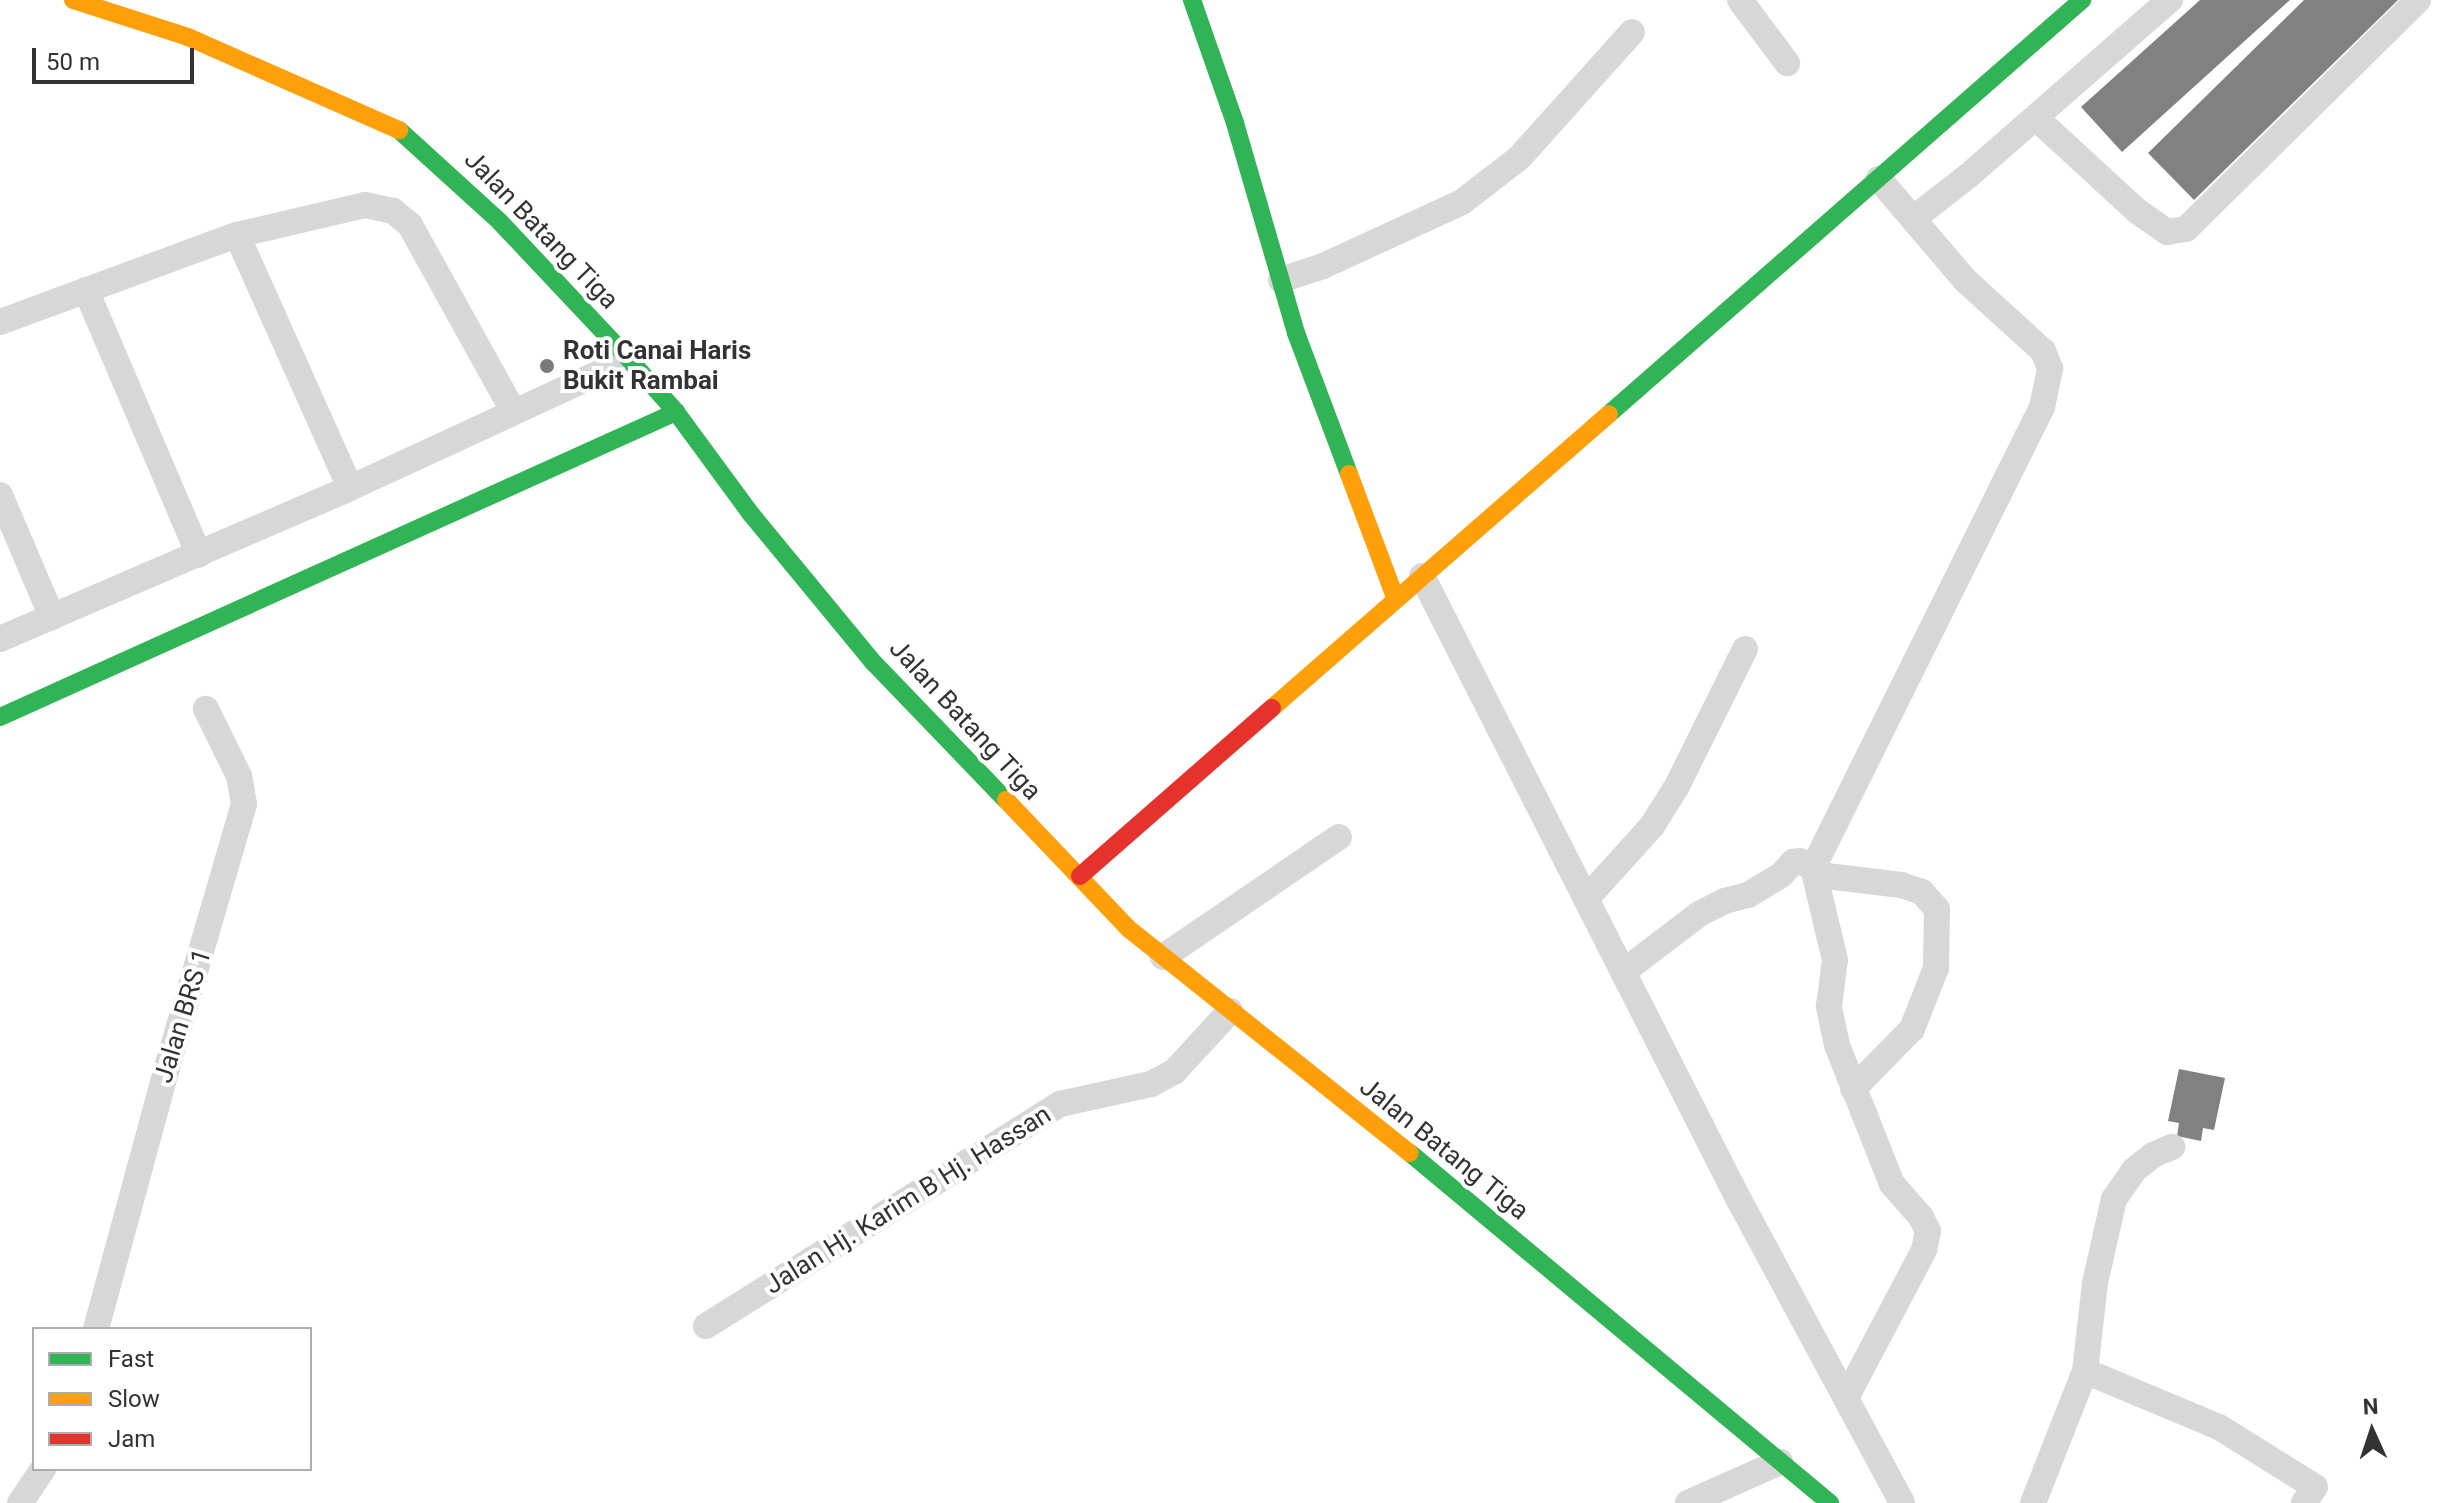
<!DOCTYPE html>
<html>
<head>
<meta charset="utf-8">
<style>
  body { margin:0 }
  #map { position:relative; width:2444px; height:1503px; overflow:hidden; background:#fff; font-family:Roboto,sans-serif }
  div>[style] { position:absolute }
  .building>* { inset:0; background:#818181 }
  .street>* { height:26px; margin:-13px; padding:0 13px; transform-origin:13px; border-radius:13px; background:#d7d7d7 }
  .fast>* { height:18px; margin:-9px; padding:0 9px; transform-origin:9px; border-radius:9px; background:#30b455 }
  .slow>* { height:18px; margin:-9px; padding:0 9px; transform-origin:9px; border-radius:9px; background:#ff9f0a }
  .jam>* { height:18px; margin:-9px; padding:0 9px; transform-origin:9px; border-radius:9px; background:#e5322d }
  .dots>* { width:22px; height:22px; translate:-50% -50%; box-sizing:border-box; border:4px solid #fff; border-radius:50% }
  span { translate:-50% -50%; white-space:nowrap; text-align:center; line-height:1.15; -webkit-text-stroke:8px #fff; paint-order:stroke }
  .street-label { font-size:26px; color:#333 }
  .poi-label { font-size:26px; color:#333; font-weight:700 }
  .left { translate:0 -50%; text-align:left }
  .legend { position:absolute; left:32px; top:1327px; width:280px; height:144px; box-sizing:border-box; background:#fff; border:2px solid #adadad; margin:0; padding:10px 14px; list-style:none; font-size:24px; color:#333 }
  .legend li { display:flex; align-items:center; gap:16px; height:40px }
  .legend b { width:40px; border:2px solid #adadad }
  .north { position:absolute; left:2332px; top:1391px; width:80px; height:80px; -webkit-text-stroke:6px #fff; paint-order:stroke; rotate:357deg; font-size:22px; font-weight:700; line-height:32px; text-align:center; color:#333 }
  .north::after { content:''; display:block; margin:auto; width:28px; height:36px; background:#333; clip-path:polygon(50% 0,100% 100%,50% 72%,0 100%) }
  .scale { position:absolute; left:32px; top:48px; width:162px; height:36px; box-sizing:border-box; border:4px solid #333; border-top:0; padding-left:10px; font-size:24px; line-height:28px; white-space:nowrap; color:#333; -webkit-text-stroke:6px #fff; paint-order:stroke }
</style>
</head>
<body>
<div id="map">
  <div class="building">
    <div style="clip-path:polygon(2200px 0,2290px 0,2122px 152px,2081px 107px)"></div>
    <div style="clip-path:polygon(2304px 0,2398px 0,2194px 200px,2148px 153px)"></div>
    <div style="clip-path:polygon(2179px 1069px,2225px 1078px,2214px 1130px,2203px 1128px,2201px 1141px,2177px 1136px,2179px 1123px,2168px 1121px)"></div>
  </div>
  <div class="street">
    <div style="left:1740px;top:0;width:79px;rotate:53.3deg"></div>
    <div style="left:2036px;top:118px;width:137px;rotate:42.6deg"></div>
    <div style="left:2137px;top:211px;width:37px;rotate:35deg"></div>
    <div style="left:2167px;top:232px;width:19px;rotate:-9deg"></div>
    <div style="left:2186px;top:229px;width:326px;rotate:-44.6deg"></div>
    <div style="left:1914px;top:218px;width:68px;rotate:-37.9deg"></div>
    <div style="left:1968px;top:176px;width:268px;rotate:-41.1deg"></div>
    <div style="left:237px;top:235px;width:277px;rotate:65.9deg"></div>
    <div style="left:1281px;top:280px;width:44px;rotate:-18.4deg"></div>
    <div style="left:1323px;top:266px;width:153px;rotate:-24.7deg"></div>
    <div style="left:1462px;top:202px;width:72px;rotate:-37.7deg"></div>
    <div style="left:1519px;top:158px;width:169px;rotate:-48.1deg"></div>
    <div style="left:86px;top:290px;width:288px;rotate:66.9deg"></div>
    <div style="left:0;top:322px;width:252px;rotate:-20.2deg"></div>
    <div style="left:237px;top:235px;width:131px;rotate:-13.2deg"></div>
    <div style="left:365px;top:205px;width:29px;rotate:12deg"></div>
    <div style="left:393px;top:211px;width:22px;rotate:39deg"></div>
    <div style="left:410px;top:225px;width:213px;rotate:61deg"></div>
    <div style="left:0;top:495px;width:133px;rotate:66.9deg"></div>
    <div style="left:1422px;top:576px;width:698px;rotate:63.07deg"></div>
    <div style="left:1738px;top:1198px;width:346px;rotate:61.7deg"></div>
    <div style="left:0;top:639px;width:381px;rotate:-23.3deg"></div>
    <div style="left:350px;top:488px;width:307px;rotate:-24.8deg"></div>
    <div style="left:1586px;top:899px;width:98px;rotate:-47.9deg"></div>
    <div style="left:1652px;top:826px;width:47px;rotate:-58deg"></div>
    <div style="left:1677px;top:786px;width:153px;rotate:-63.6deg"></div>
    <div style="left:1163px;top:957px;width:213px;rotate:-34.3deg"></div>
    <div style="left:1623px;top:972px;width:96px;rotate:-37.3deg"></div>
    <div style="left:1699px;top:914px;width:29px;rotate:-27deg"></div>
    <div style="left:1725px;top:901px;width:24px;rotate:-15deg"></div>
    <div style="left:1748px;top:895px;width:39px;rotate:-31deg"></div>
    <div style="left:1781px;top:875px;width:18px;rotate:-47deg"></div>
    <div style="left:1793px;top:862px;width:7px;rotate:-8deg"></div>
    <div style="left:1800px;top:861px;width:31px;rotate:29deg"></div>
    <div style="left:1827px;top:876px;width:75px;rotate:6.9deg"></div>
    <div style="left:1901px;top:885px;width:22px;rotate:18deg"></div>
    <div style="left:1922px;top:892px;width:23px;rotate:49deg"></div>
    <div style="left:1937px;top:909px;width:59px;rotate:91deg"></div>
    <div style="left:1936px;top:968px;width:66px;rotate:111.5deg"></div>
    <div style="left:1912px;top:1029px;width:84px;rotate:134.5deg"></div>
    <div style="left:706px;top:1326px;width:418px;rotate:-32.1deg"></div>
    <div style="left:1060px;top:1104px;width:93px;rotate:-12.4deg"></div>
    <div style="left:1151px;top:1084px;width:26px;rotate:-28deg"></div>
    <div style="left:1174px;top:1072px;width:83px;rotate:-47.4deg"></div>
    <div style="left:96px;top:1329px;width:275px;rotate:-74.8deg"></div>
    <div style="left:168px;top:1064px;width:271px;rotate:-73.7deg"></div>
    <div style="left:244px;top:804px;width:28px;rotate:-100deg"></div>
    <div style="left:239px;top:776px;width:75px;rotate:-116.2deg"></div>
    <div style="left:2085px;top:1371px;width:145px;rotate:22.7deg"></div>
    <div style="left:2219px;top:1427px;width:113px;rotate:32deg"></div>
    <div style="left:2315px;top:1487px;width:19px;rotate:125deg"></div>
    <div style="left:1846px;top:1398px;width:167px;rotate:-62.2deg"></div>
    <div style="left:1924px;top:1250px;width:19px;rotate:-78deg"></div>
    <div style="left:1928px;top:1231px;width:16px;rotate:-117deg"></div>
    <div style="left:1921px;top:1217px;width:44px;rotate:-131.3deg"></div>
    <div style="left:1892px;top:1184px;width:149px;rotate:-111.6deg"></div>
    <div style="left:1837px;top:1045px;width:40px;rotate:-102deg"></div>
    <div style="left:1829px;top:1006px;width:46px;rotate:-82.6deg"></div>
    <div style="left:1835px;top:960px;width:95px;rotate:-103.4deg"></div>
    <div style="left:1813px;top:868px;width:515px;rotate:-63.58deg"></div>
    <div style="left:2042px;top:407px;width:40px;rotate:-78deg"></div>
    <div style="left:2050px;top:368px;width:18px;rotate:-112deg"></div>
    <div style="left:2043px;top:351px;width:105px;rotate:-137.7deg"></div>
    <div style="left:1965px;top:280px;width:133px;rotate:-130.4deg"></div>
    <div style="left:20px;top:1503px;width:41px;rotate:-55.9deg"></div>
    <div style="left:1688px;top:1503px;width:101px;rotate:-24deg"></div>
    <div style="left:2033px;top:1503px;width:142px;rotate:-68.5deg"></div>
    <div style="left:2085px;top:1371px;width:89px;rotate:-83.5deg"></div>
    <div style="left:2095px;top:1283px;width:86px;rotate:-77.3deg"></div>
    <div style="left:2114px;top:1199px;width:35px;rotate:-55deg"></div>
    <div style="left:2134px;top:1170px;width:24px;rotate:-38deg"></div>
    <div style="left:2153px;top:1155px;width:21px;rotate:-23deg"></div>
  </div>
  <div class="fast">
    <div style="left:1192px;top:0;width:130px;rotate:70.7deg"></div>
    <div style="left:1235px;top:123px;width:219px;rotate:73.8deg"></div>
    <div style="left:1296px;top:333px;width:151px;rotate:69.4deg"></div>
    <div style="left:399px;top:130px;width:137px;rotate:42.3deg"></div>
    <div style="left:500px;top:222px;width:188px;rotate:46.7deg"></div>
    <div style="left:629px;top:359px;width:71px;rotate:48.4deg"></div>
    <div style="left:676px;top:412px;width:127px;rotate:53.7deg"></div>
    <div style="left:751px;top:514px;width:193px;rotate:50.5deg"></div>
    <div style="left:874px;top:663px;width:190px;rotate:46.1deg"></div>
    <div style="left:1609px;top:414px;width:629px;rotate:-41.19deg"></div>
    <div style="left:0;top:717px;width:742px;rotate:-24.28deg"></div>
    <div style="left:1410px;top:1153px;width:547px;rotate:39.81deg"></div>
  </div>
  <div class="slow">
    <div style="left:73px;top:0;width:121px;rotate:17.8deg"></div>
    <div style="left:188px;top:37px;width:231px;rotate:23.8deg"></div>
    <div style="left:1349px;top:474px;width:134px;rotate:69.5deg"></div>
    <div style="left:1272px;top:708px;width:447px;rotate:-41.1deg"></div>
    <div style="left:1006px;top:800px;width:178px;rotate:46.4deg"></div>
    <div style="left:1129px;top:929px;width:359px;rotate:38.6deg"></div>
  </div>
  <div class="jam">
    <div style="left:1080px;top:876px;width:255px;rotate:-41.2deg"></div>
  </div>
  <div class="dots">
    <div style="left:547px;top:366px;background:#7a7a7a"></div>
  </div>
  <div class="street-label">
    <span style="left:541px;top:230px;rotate:46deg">Jalan Batang Tiga</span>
    <span style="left:965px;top:720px;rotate:47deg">Jalan Batang Tiga</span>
    <span style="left:183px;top:1016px;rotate:-73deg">Jalan BRS 1</span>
    <span style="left:1444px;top:1149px;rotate:39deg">Jalan Batang Tiga</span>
    <span style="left:908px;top:1200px;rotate:-32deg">Jalan Hj. Karim B Hj. Hassan</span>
  </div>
  <div class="poi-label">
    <span class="left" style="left:563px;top:366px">Roti Canai Haris<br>Bukit Rambai</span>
  </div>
  <ul class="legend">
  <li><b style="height:10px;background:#30b455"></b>Fast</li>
  <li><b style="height:10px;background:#ff9f0a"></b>Slow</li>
  <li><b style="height:10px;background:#e5322d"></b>Jam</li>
  </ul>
  <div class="north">N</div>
  <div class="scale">50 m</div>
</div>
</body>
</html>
